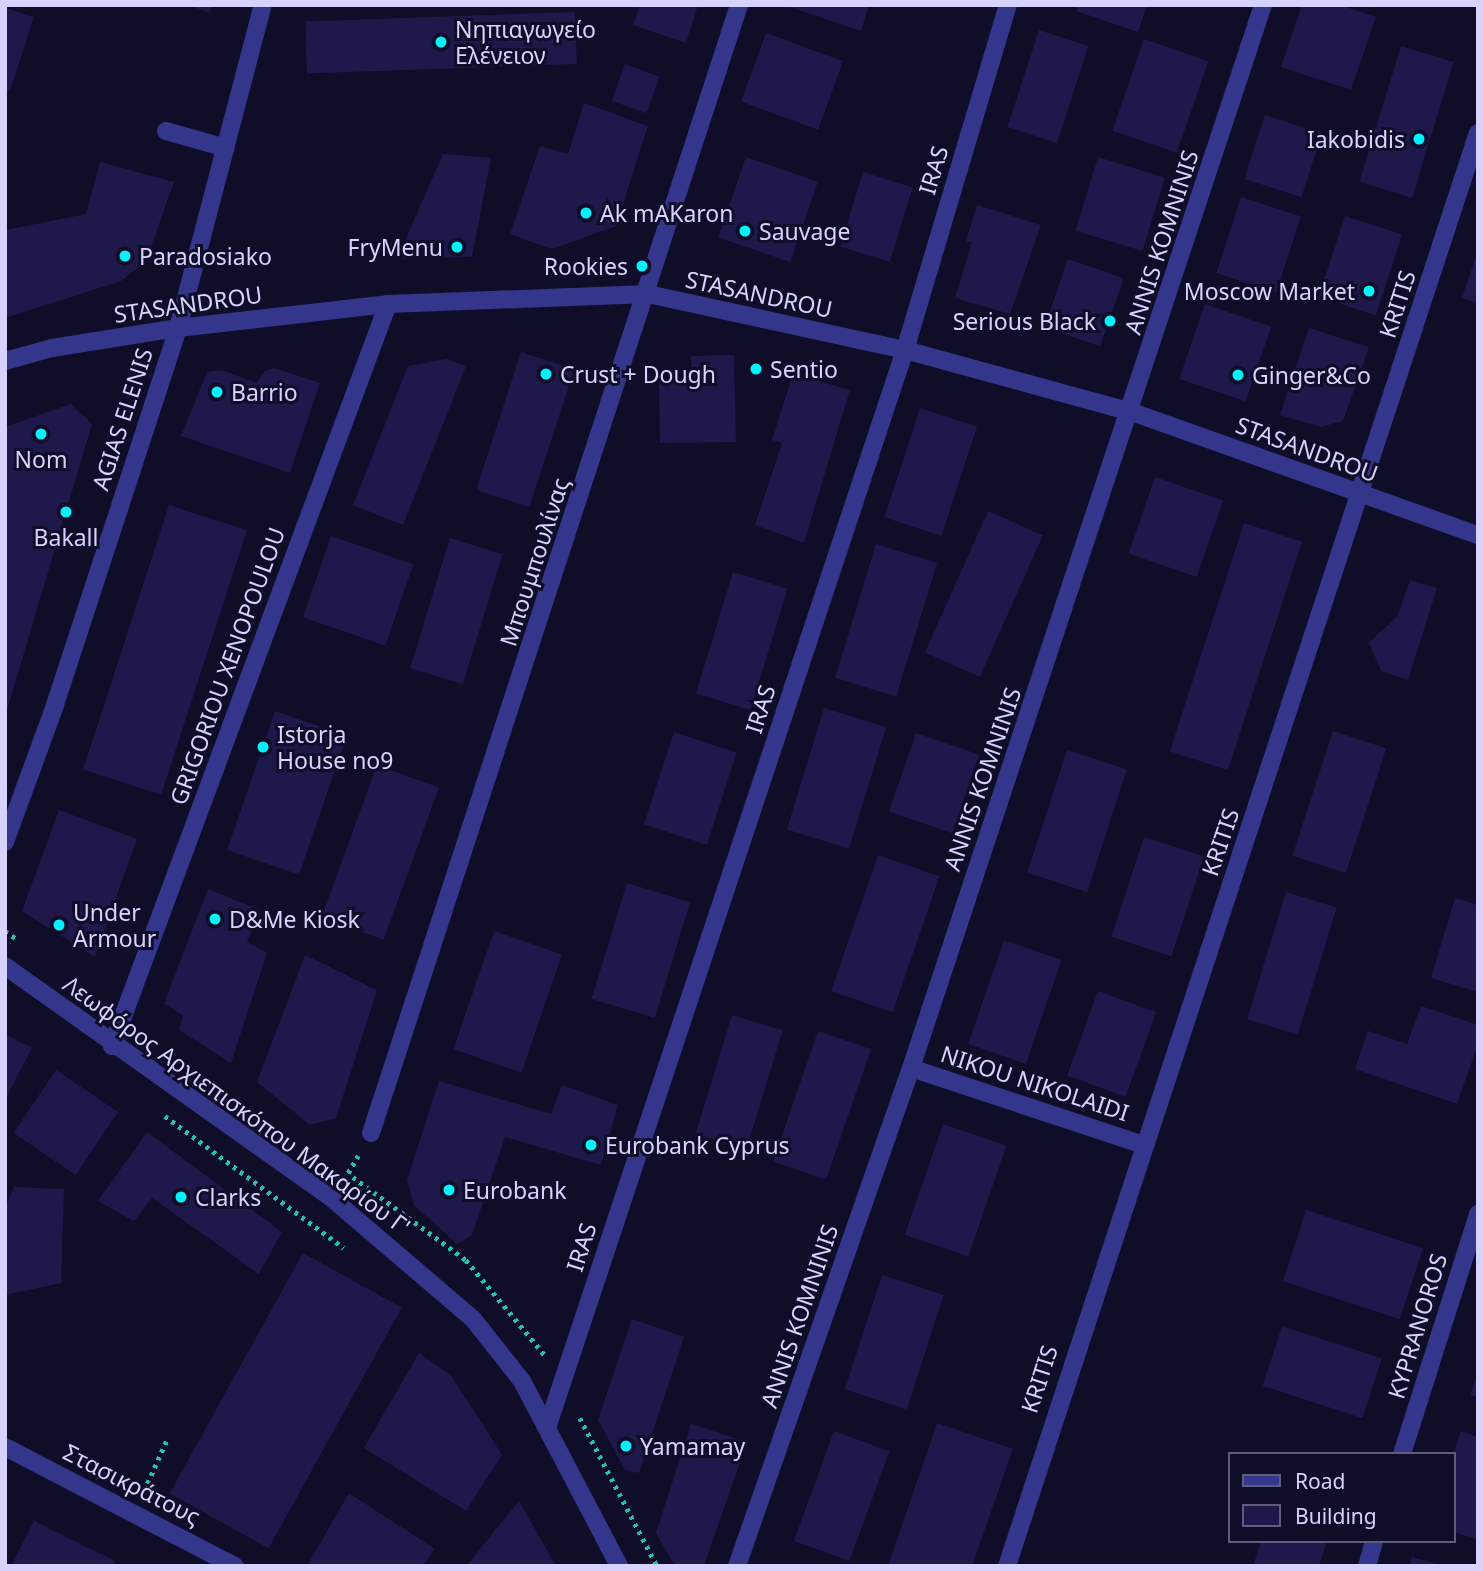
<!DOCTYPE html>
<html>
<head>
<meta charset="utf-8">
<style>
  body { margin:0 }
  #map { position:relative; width:1483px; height:1571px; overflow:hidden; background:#100d28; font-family:"Noto Sans",sans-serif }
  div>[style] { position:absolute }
  .building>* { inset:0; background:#1f184a; transform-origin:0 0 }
  .path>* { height:4.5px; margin-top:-2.25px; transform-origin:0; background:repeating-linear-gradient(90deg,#25c2b0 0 3.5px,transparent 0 8.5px) }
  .minor>* { height:18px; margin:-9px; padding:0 9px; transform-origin:9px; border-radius:9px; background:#34368b }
  .dots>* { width:19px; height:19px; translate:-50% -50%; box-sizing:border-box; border:4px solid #100d28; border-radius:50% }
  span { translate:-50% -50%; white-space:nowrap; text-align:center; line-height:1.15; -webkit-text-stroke:6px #100d28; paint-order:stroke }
  .poi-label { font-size:23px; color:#d6d4ff }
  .left { translate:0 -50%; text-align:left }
  .right { translate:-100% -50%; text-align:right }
  .street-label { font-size:23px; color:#d6d4ff }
  .frame { position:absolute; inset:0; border:7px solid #d6d4ff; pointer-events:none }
  .legend { position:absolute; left:1228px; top:1452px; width:228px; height:91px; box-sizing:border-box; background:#100d28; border:2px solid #5f5d7e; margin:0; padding:9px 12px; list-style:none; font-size:21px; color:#d6d4ff }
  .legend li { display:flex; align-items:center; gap:14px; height:35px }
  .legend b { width:35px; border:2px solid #5f5d7e }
</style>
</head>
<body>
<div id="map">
  <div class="building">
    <div style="clip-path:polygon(188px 5px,213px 5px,210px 13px)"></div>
    <div style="clip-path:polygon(640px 5px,698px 5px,686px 43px,633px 25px)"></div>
    <div style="clip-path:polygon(784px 5px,869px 5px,861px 31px)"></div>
    <div style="clip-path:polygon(1078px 5px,1147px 5px,1138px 32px,1076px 11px)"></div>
    <div style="clip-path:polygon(1302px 5px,1340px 5px,1376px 17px,1351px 90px,1281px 67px)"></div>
    <div style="clip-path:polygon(5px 8px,34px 17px,10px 91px,5px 90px)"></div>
    <div style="left:575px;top:12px;width:52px;height:270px;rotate:88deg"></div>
    <div style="left:1039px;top:30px;width:52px;height:102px;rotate:18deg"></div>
    <div style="left:766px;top:33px;width:82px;height:73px;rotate:20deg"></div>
    <div style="left:1144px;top:39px;width:68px;height:97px;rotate:19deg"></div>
    <div style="left:1401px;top:46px;width:55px;height:142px;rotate:17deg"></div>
    <div style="left:625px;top:64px;width:37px;height:39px;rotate:20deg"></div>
    <div style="clip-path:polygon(584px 103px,648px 126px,616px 226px,552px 249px,510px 234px,540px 146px,568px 154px)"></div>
    <div style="left:1265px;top:115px;width:60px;height:67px;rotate:18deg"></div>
    <div style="clip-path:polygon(443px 154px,491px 158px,472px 257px,397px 259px)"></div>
    <div style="left:746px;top:157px;width:76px;height:85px;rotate:19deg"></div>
    <div style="left:1098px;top:157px;width:70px;height:77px;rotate:17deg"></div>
    <div style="clip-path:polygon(100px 162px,174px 182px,146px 261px,121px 281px,5px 318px,6px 230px,86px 214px)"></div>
    <div style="left:863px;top:172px;width:52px;height:78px;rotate:17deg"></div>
    <div style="left:1241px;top:197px;width:63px;height:80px;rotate:18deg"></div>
    <div style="clip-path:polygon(977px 205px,1041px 225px,1010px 314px,955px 298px,972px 242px,966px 241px)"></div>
    <div style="left:1345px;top:216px;width:60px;height:85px;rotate:18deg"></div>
    <div style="clip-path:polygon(1478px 250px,1478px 303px,1462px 298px)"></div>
    <div style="left:1068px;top:259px;width:59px;height:72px;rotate:19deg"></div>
    <div style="left:1205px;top:304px;width:70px;height:79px;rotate:19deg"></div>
    <div style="clip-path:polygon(1309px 328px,1369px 347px,1343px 421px,1321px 427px,1280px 415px)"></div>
    <div style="left:521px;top:352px;width:56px;height:145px;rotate:18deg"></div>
    <div style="clip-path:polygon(734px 355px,736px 442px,660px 443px,659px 382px,692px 381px,691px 356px)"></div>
    <div style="clip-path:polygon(446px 359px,466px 366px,403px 525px,353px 505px,408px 366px)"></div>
    <div style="clip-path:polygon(274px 368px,320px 383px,290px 473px,181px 436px,207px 372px,222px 370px,256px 383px,265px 371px)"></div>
    <div style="clip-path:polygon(793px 374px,850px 390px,804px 543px,755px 525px,782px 443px,772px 440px)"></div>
    <div style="clip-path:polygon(71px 404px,92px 424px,5px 717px,5px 427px)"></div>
    <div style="left:920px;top:408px;width:60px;height:115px;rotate:18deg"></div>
    <div style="left:1155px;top:477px;width:72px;height:81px;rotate:19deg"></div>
    <div style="left:169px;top:505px;width:82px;height:278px;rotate:18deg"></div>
    <div style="left:988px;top:511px;width:60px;height:155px;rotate:24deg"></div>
    <div style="left:1244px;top:523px;width:61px;height:240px;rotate:18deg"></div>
    <div style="left:331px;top:536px;width:87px;height:86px;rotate:19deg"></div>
    <div style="left:450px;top:538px;width:55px;height:136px;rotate:17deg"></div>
    <div style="left:876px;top:544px;width:64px;height:140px;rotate:17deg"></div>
    <div style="left:733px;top:572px;width:57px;height:127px;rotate:17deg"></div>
    <div style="clip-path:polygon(1410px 580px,1437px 588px,1408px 680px,1381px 671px,1369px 642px,1397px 617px)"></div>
    <div style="left:824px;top:708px;width:65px;height:127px;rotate:17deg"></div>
    <div style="left:275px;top:711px;width:76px;height:147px;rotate:19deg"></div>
    <div style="left:1333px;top:731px;width:56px;height:131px;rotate:18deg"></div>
    <div style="left:674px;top:732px;width:66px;height:97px;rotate:18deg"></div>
    <div style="left:916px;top:733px;width:67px;height:83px;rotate:19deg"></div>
    <div style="left:1067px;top:750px;width:63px;height:129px;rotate:18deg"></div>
    <div style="left:377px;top:765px;width:66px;height:162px;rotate:20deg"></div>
    <div style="clip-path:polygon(59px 810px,137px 839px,95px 957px,22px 911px)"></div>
    <div style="left:1144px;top:837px;width:63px;height:105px;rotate:18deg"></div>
    <div style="left:878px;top:855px;width:65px;height:144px;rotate:19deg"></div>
    <div style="left:627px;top:883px;width:66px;height:121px;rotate:17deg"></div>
    <div style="clip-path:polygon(208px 889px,260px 910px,247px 942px,267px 953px,231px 1063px,179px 1030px,183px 1016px,164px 1003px)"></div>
    <div style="left:1286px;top:892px;width:53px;height:133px;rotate:17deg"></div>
    <div style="clip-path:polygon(1455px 898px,1478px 905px,1478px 992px,1431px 978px)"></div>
    <div style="left:494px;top:931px;width:72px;height:125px;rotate:19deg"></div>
    <div style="left:1004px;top:940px;width:61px;height:110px;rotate:19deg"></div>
    <div style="clip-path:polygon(305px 955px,377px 990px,336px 1118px,310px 1125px,257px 1082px)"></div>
    <div style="left:1098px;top:991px;width:62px;height:90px;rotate:20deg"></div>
    <div style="clip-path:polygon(1421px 1006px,1478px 1025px,1478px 1044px,1457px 1104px,1355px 1069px,1368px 1031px,1407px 1044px)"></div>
    <div style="left:732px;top:1015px;width:53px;height:125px;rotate:17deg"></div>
    <div style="left:818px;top:1031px;width:56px;height:138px;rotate:19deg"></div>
    <div style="clip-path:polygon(5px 1034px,32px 1048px,5px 1100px)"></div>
    <div style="left:56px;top:1070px;width:75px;height:76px;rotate:34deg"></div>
    <div style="clip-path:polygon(439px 1081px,551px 1114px,562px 1085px,618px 1105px,601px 1165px,505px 1137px,472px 1235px,457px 1244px,414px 1205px,407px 1180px)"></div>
    <div style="left:943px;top:1124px;width:67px;height:117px;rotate:19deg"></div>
    <div style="clip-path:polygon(147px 1132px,282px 1232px,259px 1274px,152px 1198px,134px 1221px,98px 1201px)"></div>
    <div style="clip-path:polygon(14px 1187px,64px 1189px,61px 1283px,5px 1295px,5px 1208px)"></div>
    <div style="left:1306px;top:1210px;width:123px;height:75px;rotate:18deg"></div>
    <div style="left:303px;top:1253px;width:113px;height:275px;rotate:29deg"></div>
    <div style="left:882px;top:1275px;width:65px;height:120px;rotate:18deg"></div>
    <div style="clip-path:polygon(632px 1319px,684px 1337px,639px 1473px,625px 1470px,598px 1420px)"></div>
    <div style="left:1282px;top:1326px;width:105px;height:63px;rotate:18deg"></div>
    <div style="clip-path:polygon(419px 1353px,451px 1375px,502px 1455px,466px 1511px,364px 1448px)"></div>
    <div style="clip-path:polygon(1478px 1373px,1478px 1397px,1470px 1395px)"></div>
    <div style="clip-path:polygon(937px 1423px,1013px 1449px,972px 1566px,888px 1566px)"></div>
    <div style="clip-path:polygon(691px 1424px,747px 1442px,704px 1566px,675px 1566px,656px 1533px)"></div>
    <div style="left:834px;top:1431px;width:59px;height:117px;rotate:20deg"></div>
    <div style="clip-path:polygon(1461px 1431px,1478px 1437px,1478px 1540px,1453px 1532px,1453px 1454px)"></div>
    <div style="clip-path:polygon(349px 1493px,435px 1549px,423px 1566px,307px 1566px)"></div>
    <div style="clip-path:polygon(519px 1501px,556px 1566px,466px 1566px)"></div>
    <div style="clip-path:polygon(34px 1521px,115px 1561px,113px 1566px,11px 1566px)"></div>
    <div style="clip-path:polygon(1261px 1541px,1327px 1541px,1319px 1566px,1253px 1566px)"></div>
    <div style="clip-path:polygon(1412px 1557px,1441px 1565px,1441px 1566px,1410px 1566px)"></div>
  </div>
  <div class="path">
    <div style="left:5px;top:931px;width:14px;rotate:34deg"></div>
    <div style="left:165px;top:1116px;width:222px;rotate:36.4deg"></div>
    <div style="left:348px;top:1173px;width:20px;rotate:-60deg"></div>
    <div style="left:353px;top:1177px;width:140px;rotate:36.3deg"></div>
    <div style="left:466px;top:1260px;width:124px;rotate:50.3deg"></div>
    <div style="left:580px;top:1418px;width:167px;rotate:62.5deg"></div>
    <div style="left:144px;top:1491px;width:59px;rotate:-66deg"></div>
  </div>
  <div class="minor">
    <div style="left:166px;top:131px;width:62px;rotate:15.8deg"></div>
    <div style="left:5px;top:361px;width:49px;rotate:-15.5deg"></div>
    <div style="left:52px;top:348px;width:128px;rotate:-9deg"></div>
    <div style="left:178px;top:328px;width:211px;rotate:-6.5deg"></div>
    <div style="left:388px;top:304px;width:260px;rotate:-2.2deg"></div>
    <div style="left:648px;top:294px;width:263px;rotate:12.3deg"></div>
    <div style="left:905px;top:350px;width:235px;rotate:15.3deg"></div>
    <div style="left:1132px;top:412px;width:367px;rotate:19.6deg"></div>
    <div style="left:5px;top:842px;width:143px;rotate:-69.9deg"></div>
    <div style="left:54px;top:708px;width:400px;rotate:-71.9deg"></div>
    <div style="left:178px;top:328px;width:334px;rotate:-75.3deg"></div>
    <div style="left:5px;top:966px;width:397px;rotate:35.4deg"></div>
    <div style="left:329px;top:1196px;width:189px;rotate:40.5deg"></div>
    <div style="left:473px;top:1319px;width:79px;rotate:51.7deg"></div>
    <div style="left:522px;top:1381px;width:209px;rotate:62.3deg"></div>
    <div style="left:112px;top:1046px;width:792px;rotate:-69.6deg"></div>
    <div style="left:911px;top:1068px;width:245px;rotate:18.3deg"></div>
    <div style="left:371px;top:1133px;width:1187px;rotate:-71.93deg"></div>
    <div style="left:548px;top:1425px;width:1133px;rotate:-71.63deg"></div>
    <div style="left:905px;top:350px;width:360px;rotate:-73.4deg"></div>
    <div style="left:5px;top:1447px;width:259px;rotate:27.4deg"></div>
    <div style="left:1402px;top:1454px;width:252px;rotate:-72.4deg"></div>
    <div style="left:737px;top:1566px;width:528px;rotate:-70.74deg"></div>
    <div style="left:911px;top:1068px;width:1120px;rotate:-71.68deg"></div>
    <div style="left:1007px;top:1566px;width:1508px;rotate:-71.81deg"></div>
    <div style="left:1367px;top:1566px;width:26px;rotate:-74deg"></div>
  </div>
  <div class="dots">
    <div style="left:441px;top:42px;background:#00f4ff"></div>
    <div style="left:1419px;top:139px;background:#00f4ff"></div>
    <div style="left:586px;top:213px;background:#00f4ff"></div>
    <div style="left:745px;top:231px;background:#00f4ff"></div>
    <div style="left:457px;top:247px;background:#00f4ff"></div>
    <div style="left:125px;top:256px;background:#00f4ff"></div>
    <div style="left:642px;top:266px;background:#00f4ff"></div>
    <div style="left:1369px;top:291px;background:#00f4ff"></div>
    <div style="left:1110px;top:321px;background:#00f4ff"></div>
    <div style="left:756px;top:369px;background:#00f4ff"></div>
    <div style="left:546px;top:374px;background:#00f4ff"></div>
    <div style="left:1238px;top:375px;background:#00f4ff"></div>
    <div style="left:217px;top:392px;background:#00f4ff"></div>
    <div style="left:41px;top:434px;background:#00f4ff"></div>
    <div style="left:66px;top:512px;background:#00f4ff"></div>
    <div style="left:263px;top:747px;background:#00f4ff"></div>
    <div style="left:215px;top:919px;background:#00f4ff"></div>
    <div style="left:59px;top:925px;background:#00f4ff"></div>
    <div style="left:591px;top:1145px;background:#00f4ff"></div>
    <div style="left:449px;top:1190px;background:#00f4ff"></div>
    <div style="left:181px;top:1197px;background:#00f4ff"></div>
    <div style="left:626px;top:1446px;background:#00f4ff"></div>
  </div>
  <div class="poi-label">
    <span class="left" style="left:455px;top:42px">Νηπιαγωγείο<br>Ελένειον</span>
    <span class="right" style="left:1405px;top:139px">Iakobidis</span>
    <span class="left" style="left:600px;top:213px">Ak mAKaron</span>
    <span class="left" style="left:759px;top:231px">Sauvage</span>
    <span class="right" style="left:443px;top:247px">FryMenu</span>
    <span class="left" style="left:139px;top:256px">Paradosiako</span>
    <span class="right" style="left:628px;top:266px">Rookies</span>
    <span class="right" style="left:1355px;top:291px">Moscow Market</span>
    <span class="right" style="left:1096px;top:321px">Serious Black</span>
    <span class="left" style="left:770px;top:369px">Sentio</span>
    <span class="left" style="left:560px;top:374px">Crust + Dough</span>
    <span class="left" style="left:1252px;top:375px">Ginger&amp;Co</span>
    <span class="left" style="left:231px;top:392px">Barrio</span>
    <span style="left:41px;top:459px">Nom</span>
    <span style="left:66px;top:537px">Bakall</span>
    <span class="left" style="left:277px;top:747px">Istorja<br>House no9</span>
    <span class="left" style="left:73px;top:925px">Under<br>Armour</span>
    <span class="left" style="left:229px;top:919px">D&amp;Me Kiosk</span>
    <span class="left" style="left:605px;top:1145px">Eurobank Cyprus</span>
    <span class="left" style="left:463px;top:1190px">Eurobank</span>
    <span class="left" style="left:195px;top:1197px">Clarks</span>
    <span class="left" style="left:640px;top:1446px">Yamamay</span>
  </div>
  <div class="street-label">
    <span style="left:933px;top:170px;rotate:-73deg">IRAS</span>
    <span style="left:1161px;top:242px;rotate:-72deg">ANNIS KOMNINIS</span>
    <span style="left:759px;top:294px;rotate:12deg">STASANDROU</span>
    <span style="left:188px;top:304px;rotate:-8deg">STASANDROU</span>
    <span style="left:1397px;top:304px;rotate:-72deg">KRITIS</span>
    <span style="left:122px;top:419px;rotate:-72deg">AGIAS ELENIS</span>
    <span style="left:1307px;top:449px;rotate:20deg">STASANDROU</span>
    <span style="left:534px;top:562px;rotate:-72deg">Μπουμπουλίνας</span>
    <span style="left:227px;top:666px;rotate:-70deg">GRIGORIOU XENOPOULOU</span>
    <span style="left:760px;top:709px;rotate:-72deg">IRAS</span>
    <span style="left:982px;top:779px;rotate:-71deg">ANNIS KOMNINIS</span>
    <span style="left:1220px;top:842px;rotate:-71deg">KRITIS</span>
    <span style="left:1035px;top:1083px;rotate:18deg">NIKOU NIKOLAIDI</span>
    <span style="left:237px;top:1105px;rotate:36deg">Λεωφόρος Αρχιεπισκόπου Μακαρίου Γ'</span>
    <span style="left:581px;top:1247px;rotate:-72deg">IRAS</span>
    <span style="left:799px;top:1316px;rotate:-71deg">ANNIS KOMNINIS</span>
    <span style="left:1417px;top:1326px;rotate:-73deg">KYPRANOROS</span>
    <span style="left:1039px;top:1379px;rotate:-72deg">KRITIS</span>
    <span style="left:132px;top:1484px;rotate:27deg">Στασικράτους</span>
  </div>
  <div class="frame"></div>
  <ul class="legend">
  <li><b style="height:9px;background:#34368b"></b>Road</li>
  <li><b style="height:19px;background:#1f184a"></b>Building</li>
  </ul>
</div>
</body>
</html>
